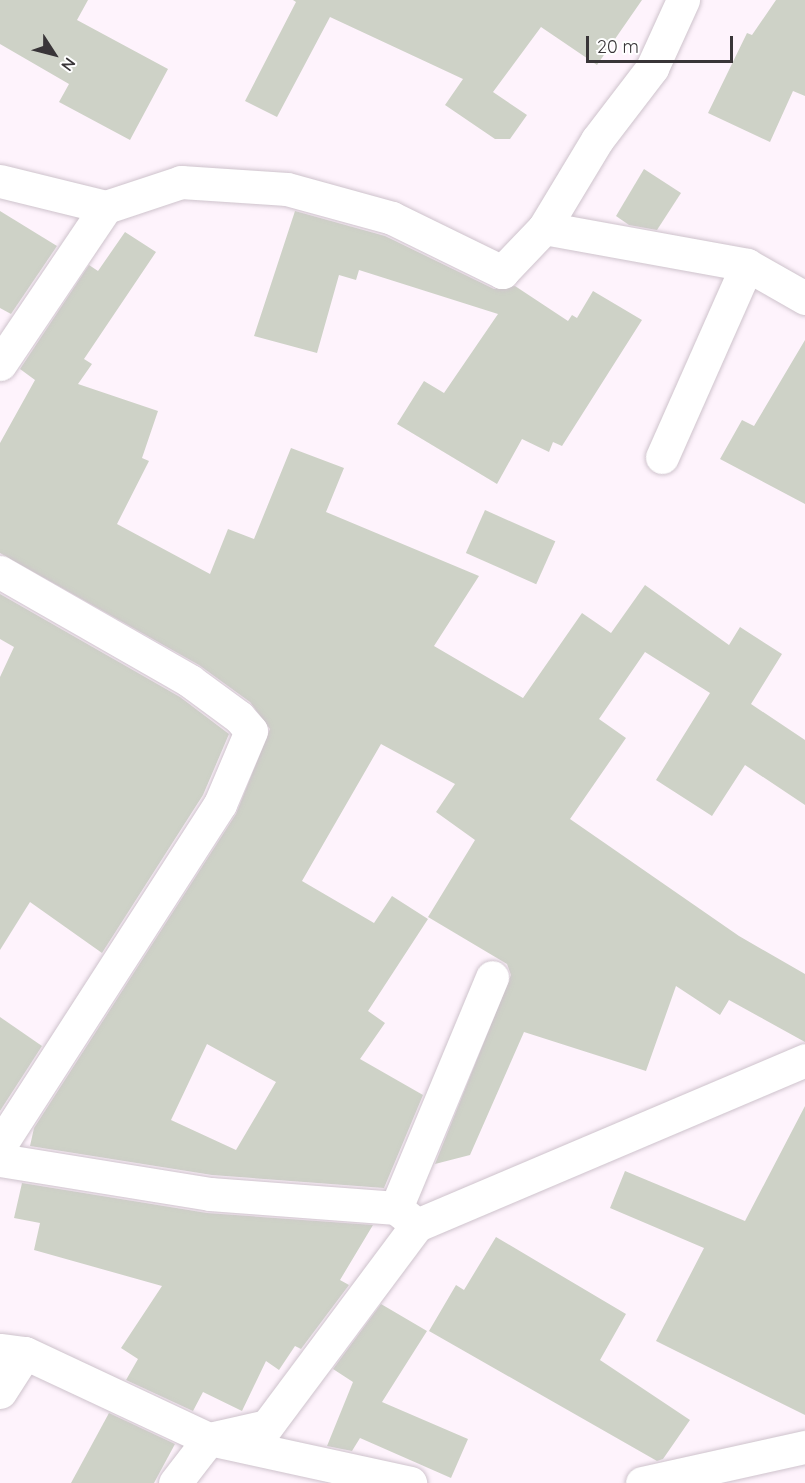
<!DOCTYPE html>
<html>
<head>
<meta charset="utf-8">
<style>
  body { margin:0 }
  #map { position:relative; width:805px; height:1483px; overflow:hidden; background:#fef3fc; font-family:Quicksand,sans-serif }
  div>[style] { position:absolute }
  .building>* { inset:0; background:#ced2c7; transform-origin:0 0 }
  .roads { filter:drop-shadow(0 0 2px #cec3cc) drop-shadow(0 0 2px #cec3cc) }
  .minor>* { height:33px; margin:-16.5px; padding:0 16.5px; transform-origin:16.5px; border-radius:16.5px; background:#fff }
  span { translate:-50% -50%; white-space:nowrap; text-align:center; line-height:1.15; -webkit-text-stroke:4.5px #fff; paint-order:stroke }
  .north { position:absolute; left:24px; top:24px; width:60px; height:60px; -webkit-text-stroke:4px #fff; paint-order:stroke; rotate:126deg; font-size:16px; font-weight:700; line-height:24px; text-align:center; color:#393538 }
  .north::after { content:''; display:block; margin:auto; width:21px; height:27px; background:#393538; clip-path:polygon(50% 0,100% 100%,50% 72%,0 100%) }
  .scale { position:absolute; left:586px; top:36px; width:147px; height:27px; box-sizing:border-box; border:3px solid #393538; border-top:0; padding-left:8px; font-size:18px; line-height:21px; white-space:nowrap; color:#393538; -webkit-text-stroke:4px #fff; paint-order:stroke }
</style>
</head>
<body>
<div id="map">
  <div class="building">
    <div style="clip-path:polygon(0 0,88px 0,77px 20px,168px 69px,130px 140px,59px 102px,69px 84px,0 44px)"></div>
    <div style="clip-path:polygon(293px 0,642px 0,597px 65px,541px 27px,493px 92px,527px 115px,510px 139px,495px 139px,445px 105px,463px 79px,330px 17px,277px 117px,245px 101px,296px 2px)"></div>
    <div style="clip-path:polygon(776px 0,805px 0,805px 96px,793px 91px,770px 142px,708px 113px,747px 33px,752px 35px)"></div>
    <div style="clip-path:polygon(644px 169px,681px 193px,657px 230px,629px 225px,616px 216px)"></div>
    <div style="clip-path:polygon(0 211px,57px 246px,11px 314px,0 308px)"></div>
    <div style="clip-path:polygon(295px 211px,385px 236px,494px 289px,515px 286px,568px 321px,572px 315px,577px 318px,593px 291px,642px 320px,562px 446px,553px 442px,549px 452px,522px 439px,497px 484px,397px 424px,424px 381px,444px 393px,498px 314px,359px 270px,356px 280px,339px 275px,317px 353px,254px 336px)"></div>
    <div style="clip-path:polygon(evenodd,125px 232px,156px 252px,84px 359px,92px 364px,78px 384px,158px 411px,142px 458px,149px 461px,117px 524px,210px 574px,228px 529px,254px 539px,291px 448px,344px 468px,326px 512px,479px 576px,434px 646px,523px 698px,582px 613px,611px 633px,645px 585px,729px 645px,740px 627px,782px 654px,751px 704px,805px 740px,805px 805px,745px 765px,712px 816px,656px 780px,710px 693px,645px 652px,599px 719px,626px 738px,570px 819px,739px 936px,805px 974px,805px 1042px,729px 1000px,720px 1015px,676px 986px,646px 1071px,524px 1032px,470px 1155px,435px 1164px,511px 975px,507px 964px,428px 917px,475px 840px,436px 812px,455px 784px,381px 744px,302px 881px,374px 923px,392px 896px,428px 919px,368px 1011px,385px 1023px,360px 1059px,423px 1095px,384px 1188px,212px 1175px,30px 1146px,34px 1128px,236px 814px,270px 729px,250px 702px,199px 665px,0 553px,0 443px,35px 380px,20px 369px,89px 265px,98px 271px,125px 232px,207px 1044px,276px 1082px,236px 1150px,171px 1120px,207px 1044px)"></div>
    <div style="clip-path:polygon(805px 340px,805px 504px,720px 459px,742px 420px,754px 426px)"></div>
    <div style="left:485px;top:510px;width:77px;height:47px;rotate:24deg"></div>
    <div style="clip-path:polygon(0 594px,180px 697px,229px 734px,203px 795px,102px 953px,30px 902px,0 950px,0 677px,14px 647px,0 639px)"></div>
    <div style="clip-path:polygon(0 1017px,42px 1046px,0 1111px)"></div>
    <div style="clip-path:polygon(805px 1106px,805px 1415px,656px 1341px,704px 1248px,610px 1208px,625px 1171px,745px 1221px)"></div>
    <div style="clip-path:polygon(22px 1183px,207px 1213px,373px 1225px,340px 1280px,349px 1285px,301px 1349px,295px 1346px,279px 1370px,266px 1361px,242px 1411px,203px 1392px,193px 1411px,126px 1380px,138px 1359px,121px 1348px,162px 1286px,34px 1250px,40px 1223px,14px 1218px)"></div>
    <div style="clip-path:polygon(496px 1237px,626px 1314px,600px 1360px,690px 1420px,663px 1459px,657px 1461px,429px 1331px,456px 1285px,464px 1290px)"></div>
    <div style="clip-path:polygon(381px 1304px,427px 1331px,382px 1402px,468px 1439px,451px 1478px,360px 1438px,352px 1451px,327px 1446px,353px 1382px,333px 1369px)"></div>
    <div style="clip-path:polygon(109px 1413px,175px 1444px,154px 1483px,71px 1483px)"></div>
  </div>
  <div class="roads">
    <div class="minor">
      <div style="left:0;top:181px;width:109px;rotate:13.8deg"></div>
      <div style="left:106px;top:207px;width:79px;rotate:-18.4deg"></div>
      <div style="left:181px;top:182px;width:106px;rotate:3.8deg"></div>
      <div style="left:287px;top:189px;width:109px;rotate:15.4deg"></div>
      <div style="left:392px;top:218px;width:123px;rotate:26.1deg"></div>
      <div style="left:502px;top:272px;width:61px;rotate:-46.3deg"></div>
      <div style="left:544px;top:228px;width:206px;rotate:10.3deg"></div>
      <div style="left:747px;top:265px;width:67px;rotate:29.6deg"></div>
      <div style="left:544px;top:228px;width:103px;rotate:-58.9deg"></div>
      <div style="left:597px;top:140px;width:91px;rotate:-52.6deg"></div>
      <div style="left:652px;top:68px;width:75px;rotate:-65.5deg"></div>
      <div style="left:0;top:364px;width:189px;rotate:-56deg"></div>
      <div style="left:662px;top:457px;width:210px;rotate:-66.1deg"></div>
      <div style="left:0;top:572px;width:219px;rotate:29.8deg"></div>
      <div style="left:190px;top:681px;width:61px;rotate:36.3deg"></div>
      <div style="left:239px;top:717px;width:18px;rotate:49deg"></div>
      <div style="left:251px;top:731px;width:79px;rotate:113deg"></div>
      <div style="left:220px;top:804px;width:407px;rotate:122.8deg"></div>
      <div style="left:0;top:1160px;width:213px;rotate:9.2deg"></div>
      <div style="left:210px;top:1194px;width:187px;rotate:4.3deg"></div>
      <div style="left:396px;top:1208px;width:27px;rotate:39deg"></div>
      <div style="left:396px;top:1208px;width:250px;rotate:-67.4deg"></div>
      <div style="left:0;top:1350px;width:25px;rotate:7deg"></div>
      <div style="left:25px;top:1353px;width:203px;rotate:25.1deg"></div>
      <div style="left:209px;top:1439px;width:206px;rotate:12.3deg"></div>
      <div style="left:0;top:1392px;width:46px;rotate:-57.3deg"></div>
      <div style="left:175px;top:1483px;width:56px;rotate:-52.3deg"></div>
      <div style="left:209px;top:1439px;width:59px;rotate:-12.6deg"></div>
      <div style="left:267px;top:1426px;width:251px;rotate:-53.3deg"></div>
      <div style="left:417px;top:1225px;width:422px;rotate:-23deg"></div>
      <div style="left:642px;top:1483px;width:167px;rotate:-12.5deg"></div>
    </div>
  </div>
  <div class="north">N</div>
  <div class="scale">20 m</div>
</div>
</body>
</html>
